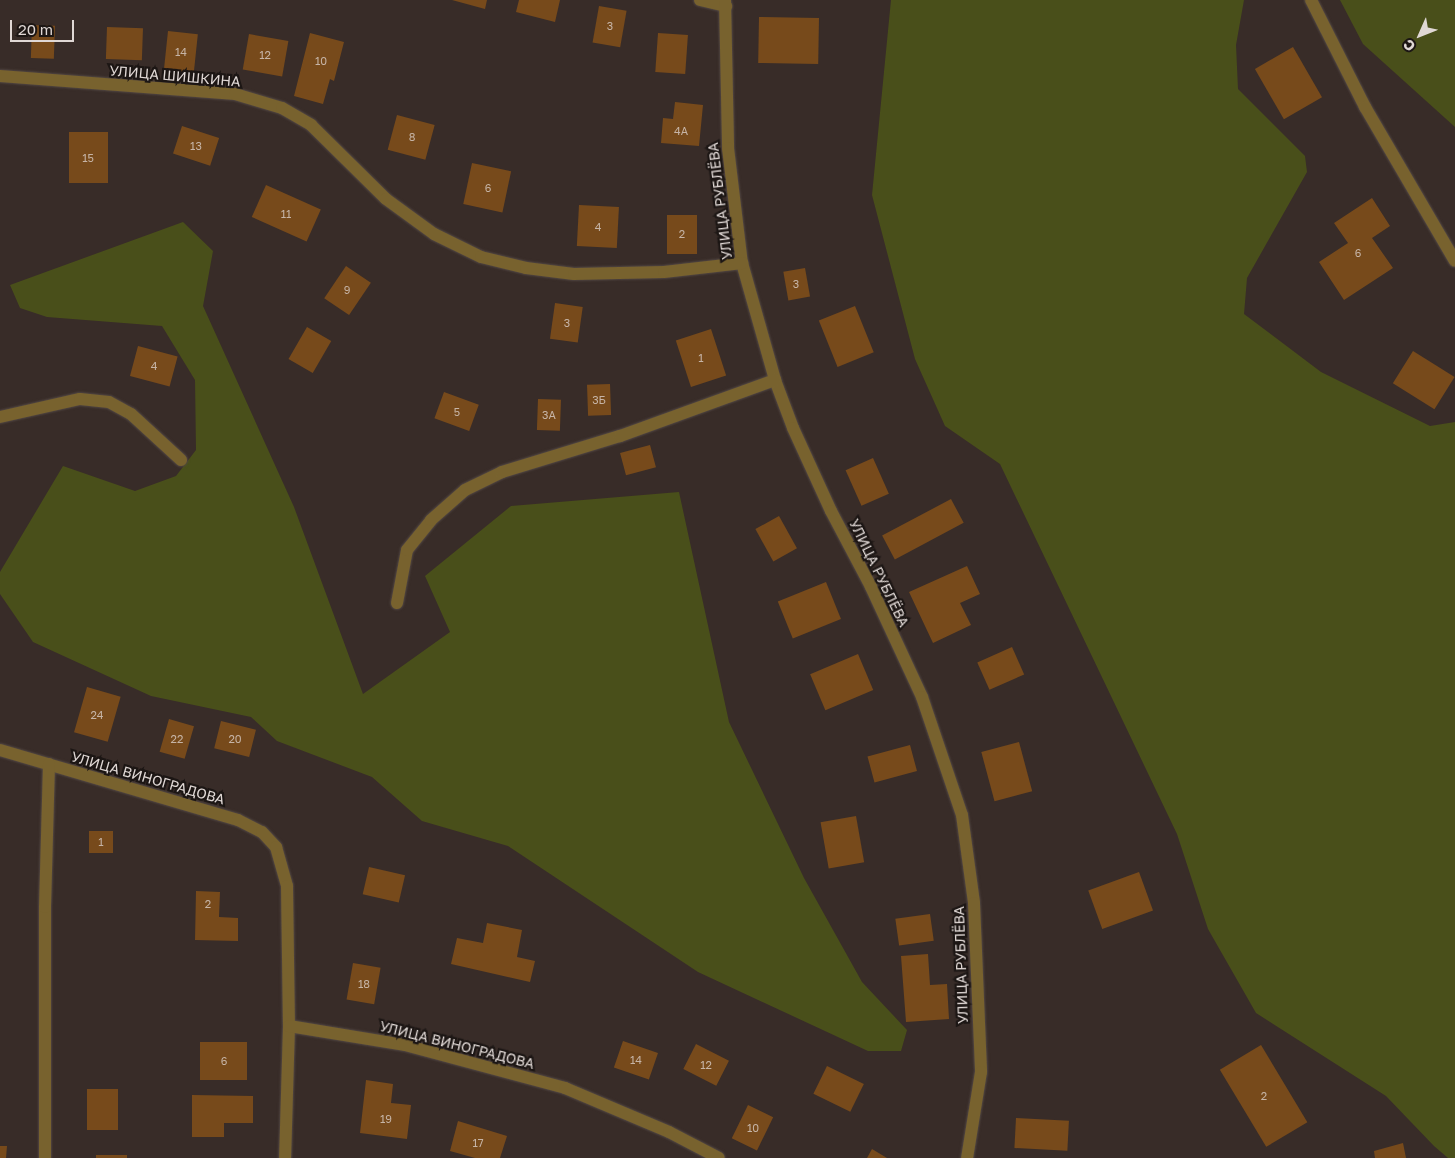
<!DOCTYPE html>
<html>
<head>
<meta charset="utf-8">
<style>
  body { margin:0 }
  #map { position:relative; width:1455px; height:1158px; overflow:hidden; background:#382c28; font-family:"Golos Text",sans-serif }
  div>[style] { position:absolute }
  .green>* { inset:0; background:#494f1a }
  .building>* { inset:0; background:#774a1b; transform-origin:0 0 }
  .roads { filter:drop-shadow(0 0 1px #534844) drop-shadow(0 0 1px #534844) }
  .minor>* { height:12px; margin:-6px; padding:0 6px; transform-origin:6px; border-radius:6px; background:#78622e }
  span { translate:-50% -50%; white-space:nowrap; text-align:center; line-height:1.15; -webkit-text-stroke:4.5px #1c1614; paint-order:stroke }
  .number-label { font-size:11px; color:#c6b4a6 }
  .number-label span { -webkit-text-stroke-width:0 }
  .street-label { font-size:14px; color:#e0d8d5 }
  .north { position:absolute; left:1395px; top:10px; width:50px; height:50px; -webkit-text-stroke:4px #1c1614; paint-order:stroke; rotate:226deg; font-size:14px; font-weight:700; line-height:20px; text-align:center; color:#e0d8d5 }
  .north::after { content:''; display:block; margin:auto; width:18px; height:22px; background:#e0d8d5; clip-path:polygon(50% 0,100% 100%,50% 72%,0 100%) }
  .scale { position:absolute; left:10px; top:20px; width:64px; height:22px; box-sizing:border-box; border:2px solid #e0d8d5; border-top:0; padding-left:6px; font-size:15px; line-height:18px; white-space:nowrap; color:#e0d8d5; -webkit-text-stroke:4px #1c1614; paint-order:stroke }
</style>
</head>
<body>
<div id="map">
  <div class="green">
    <div style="clip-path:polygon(891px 0,1244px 0,1236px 45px,1238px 89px,1305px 156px,1307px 172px,1247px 278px,1244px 314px,1321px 372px,1430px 426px,1455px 422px,1455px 1158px,1448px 1158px,1434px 1146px,1386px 1096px,1256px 1013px,1208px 929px,1177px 834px,1000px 464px,945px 426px,915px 359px,872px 195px)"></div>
    <div style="clip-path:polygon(1340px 0,1455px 0,1455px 127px,1363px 44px)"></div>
    <div style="clip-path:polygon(183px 222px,213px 251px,203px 306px,294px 507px,363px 694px,450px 632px,425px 576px,511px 506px,679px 492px,729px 722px,804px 878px,862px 982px,907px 1030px,901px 1051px,868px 1051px,698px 972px,508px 846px,422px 821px,372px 777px,277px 741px,251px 717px,151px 696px,33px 642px,0 594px,0 572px,63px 466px,135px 491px,176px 476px,196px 450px,195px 380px,162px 326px,47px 317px,20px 308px,10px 285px)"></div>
  </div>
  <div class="building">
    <div style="clip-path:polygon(452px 0,487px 0,485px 9px)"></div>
    <div style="clip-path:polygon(519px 0,560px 0,555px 22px,516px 12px)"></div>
    <div style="left:599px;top:6px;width:28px;height:37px;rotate:10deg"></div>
    <div style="left:759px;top:17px;width:60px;height:46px;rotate:1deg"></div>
    <div style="left:32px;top:25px;width:23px;height:33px;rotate:2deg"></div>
    <div style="left:107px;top:27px;width:36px;height:32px;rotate:2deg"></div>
    <div style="left:168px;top:31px;width:30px;height:39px;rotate:6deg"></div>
    <div style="clip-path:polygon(310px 33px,344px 42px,334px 81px,330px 79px,323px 104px,294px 96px)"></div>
    <div style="left:658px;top:33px;width:30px;height:39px;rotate:4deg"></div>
    <div style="left:249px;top:34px;width:40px;height:36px;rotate:10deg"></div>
    <div style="left:1293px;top:47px;width:58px;height:44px;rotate:60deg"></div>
    <div style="clip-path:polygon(675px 102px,703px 105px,699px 146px,661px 143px,663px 118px,673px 119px)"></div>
    <div style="left:397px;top:115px;width:39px;height:36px;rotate:15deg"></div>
    <div style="left:182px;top:126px;width:39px;height:29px;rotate:18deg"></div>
    <div style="left:69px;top:132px;width:39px;height:51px"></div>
    <div style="left:472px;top:163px;width:40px;height:42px;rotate:12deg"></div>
    <div style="left:266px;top:185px;width:60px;height:35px;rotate:24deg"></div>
    <div style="clip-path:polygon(1372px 198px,1390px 226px,1372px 238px,1393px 268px,1344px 300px,1319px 262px,1348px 243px,1334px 223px)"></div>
    <div style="left:579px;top:205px;width:40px;height:41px;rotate:3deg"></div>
    <div style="left:667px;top:215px;width:30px;height:39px"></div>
    <div style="left:346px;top:266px;width:30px;height:39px;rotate:34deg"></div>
    <div style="left:805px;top:268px;width:29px;height:22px;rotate:80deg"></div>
    <div style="left:555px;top:303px;width:28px;height:36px;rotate:8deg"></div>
    <div style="left:855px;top:306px;width:50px;height:39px;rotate:68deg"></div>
    <div style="left:307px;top:327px;width:28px;height:37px;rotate:30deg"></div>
    <div style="left:711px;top:329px;width:49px;height:37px;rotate:72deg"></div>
    <div style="left:138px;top:346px;width:41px;height:31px;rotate:15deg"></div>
    <div style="left:1413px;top:351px;width:49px;height:38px;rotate:32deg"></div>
    <div style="left:610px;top:384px;width:31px;height:23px;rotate:88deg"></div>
    <div style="left:444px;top:392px;width:37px;height:28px;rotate:20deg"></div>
    <div style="left:538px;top:399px;width:23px;height:31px;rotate:2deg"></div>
    <div style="left:650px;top:445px;width:23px;height:31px;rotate:75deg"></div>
    <div style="left:873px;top:458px;width:39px;height:30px;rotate:66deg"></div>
    <div style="left:951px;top:499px;width:27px;height:78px;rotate:62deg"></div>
    <div style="left:779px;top:516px;width:37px;height:27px;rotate:61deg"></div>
    <div style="clip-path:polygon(967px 566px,980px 594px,960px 603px,971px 625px,933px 643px,909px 592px)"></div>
    <div style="left:826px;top:582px;width:40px;height:52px;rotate:68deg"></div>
    <div style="left:1012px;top:647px;width:30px;height:38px;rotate:66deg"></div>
    <div style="left:858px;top:654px;width:39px;height:52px;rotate:67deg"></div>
    <div style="left:87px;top:687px;width:35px;height:47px;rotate:16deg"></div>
    <div style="left:169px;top:719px;width:26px;height:34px;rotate:16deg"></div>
    <div style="left:221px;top:721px;width:36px;height:28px;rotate:14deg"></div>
    <div style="left:1019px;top:742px;width:51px;height:39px;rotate:75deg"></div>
    <div style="left:910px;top:745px;width:27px;height:44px;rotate:75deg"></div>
    <div style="left:856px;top:816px;width:47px;height:36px;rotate:80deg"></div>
    <div style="left:89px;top:831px;width:24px;height:22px"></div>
    <div style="left:369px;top:867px;width:37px;height:28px;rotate:13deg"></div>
    <div style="left:1139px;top:872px;width:41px;height:54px;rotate:70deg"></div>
    <div style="clip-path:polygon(196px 891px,220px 892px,219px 917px,238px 918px,238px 941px,195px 940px)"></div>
    <div style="left:930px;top:914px;width:27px;height:35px;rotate:82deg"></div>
    <div style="clip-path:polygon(487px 923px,522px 930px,517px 957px,535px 961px,530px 982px,451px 964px,457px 938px,483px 943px)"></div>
    <div style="clip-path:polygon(928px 954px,930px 985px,947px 984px,949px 1019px,906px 1022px,901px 956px)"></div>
    <div style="left:353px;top:963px;width:28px;height:37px;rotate:10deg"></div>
    <div style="left:623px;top:1041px;width:37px;height:28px;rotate:19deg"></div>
    <div style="left:200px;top:1042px;width:47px;height:38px"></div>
    <div style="left:696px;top:1044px;width:37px;height:28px;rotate:27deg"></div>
    <div style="left:1261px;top:1045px;width:90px;height:48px;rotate:59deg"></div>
    <div style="left:827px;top:1066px;width:41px;height:31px;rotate:26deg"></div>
    <div style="clip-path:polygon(366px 1080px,393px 1084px,391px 1103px,411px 1105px,407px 1139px,360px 1133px)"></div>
    <div style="left:87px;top:1089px;width:31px;height:41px"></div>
    <div style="clip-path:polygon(192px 1095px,253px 1096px,253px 1123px,224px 1123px,224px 1137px,192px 1137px)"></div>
    <div style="left:748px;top:1105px;width:28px;height:37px;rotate:26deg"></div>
    <div style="left:1016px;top:1118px;width:53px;height:30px;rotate:3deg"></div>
    <div style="clip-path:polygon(458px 1121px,507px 1136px,500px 1158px,475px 1158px,450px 1151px)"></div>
    <div style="clip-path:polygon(1403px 1143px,1406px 1158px,1375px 1158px,1374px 1151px)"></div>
    <div style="clip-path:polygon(0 1146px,7px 1146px,6px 1158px,0 1158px)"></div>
    <div style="clip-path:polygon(872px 1149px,887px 1158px,867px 1158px)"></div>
    <div style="left:96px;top:1155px;width:31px;height:3px"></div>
  </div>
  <div class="roads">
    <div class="minor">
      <div style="left:700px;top:0;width:27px;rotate:13deg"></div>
      <div style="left:725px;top:0;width:148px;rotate:88.8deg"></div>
      <div style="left:728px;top:148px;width:116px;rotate:83.1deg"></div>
      <div style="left:742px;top:263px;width:122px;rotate:74.2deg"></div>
      <div style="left:775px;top:380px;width:51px;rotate:69.4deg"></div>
      <div style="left:793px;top:428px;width:91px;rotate:65.4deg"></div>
      <div style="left:831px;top:511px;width:86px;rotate:62.2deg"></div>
      <div style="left:871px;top:587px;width:121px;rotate:65.1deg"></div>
      <div style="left:922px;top:697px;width:125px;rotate:71.3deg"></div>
      <div style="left:962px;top:815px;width:89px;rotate:82.2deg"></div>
      <div style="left:974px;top:903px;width:169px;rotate:87.6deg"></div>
      <div style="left:981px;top:1072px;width:87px;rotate:99.2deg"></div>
      <div style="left:1311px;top:0;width:120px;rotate:63.2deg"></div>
      <div style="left:1365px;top:107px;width:178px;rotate:59.7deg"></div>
      <div style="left:0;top:76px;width:236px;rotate:4.4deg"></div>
      <div style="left:235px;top:94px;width:49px;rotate:16.6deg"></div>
      <div style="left:282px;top:108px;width:34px;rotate:30deg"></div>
      <div style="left:311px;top:125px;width:105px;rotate:44.6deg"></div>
      <div style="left:386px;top:199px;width:59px;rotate:36.1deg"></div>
      <div style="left:434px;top:234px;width:52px;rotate:26.1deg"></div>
      <div style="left:481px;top:257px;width:46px;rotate:13.7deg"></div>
      <div style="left:526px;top:268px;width:48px;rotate:7.1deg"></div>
      <div style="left:574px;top:274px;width:90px;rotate:-1.3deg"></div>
      <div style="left:664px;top:272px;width:79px;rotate:-6.6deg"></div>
      <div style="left:0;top:417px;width:82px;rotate:-12.7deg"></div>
      <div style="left:80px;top:399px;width:29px;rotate:6deg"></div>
      <div style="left:109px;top:402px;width:25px;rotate:29deg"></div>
      <div style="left:131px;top:414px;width:68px;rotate:42.6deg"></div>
      <div style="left:397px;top:603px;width:54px;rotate:-79.3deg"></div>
      <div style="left:407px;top:550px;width:38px;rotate:-51deg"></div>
      <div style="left:431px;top:520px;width:45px;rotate:-41.4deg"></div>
      <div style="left:465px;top:490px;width:41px;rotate:-25.9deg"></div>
      <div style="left:502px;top:472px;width:123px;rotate:-17deg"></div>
      <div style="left:620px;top:436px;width:165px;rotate:-19.9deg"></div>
      <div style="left:0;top:750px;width:248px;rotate:16.4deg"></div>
      <div style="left:238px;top:820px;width:27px;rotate:27deg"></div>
      <div style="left:262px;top:832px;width:21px;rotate:47deg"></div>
      <div style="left:276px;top:847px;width:41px;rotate:74.2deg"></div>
      <div style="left:287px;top:886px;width:140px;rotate:89.2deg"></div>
      <div style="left:289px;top:1026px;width:132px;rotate:91.7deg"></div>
      <div style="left:289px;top:1026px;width:118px;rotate:9.3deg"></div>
      <div style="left:405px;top:1045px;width:166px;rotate:15deg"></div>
      <div style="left:565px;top:1088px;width:113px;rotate:22.9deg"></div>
      <div style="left:669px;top:1132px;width:56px;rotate:27.5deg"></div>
      <div style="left:45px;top:1158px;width:251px;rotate:-90deg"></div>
      <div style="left:45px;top:907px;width:143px;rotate:-88.4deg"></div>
    </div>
  </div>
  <div class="number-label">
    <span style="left:610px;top:26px">3</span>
    <span style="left:181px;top:52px">14</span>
    <span style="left:265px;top:55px">12</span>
    <span style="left:321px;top:61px">10</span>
    <span style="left:681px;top:131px">4А</span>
    <span style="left:412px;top:137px">8</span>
    <span style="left:196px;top:146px">13</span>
    <span style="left:88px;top:158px">15</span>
    <span style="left:488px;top:188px">6</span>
    <span style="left:286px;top:214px">11</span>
    <span style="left:598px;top:227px">4</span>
    <span style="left:682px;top:234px">2</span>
    <span style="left:1358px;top:253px">6</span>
    <span style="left:796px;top:284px">3</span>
    <span style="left:347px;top:290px">9</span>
    <span style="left:567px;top:323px">3</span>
    <span style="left:701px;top:358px">1</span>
    <span style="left:154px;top:366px">4</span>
    <span style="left:599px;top:400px">3Б</span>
    <span style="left:457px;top:412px">5</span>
    <span style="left:549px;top:415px">3А</span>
    <span style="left:97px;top:715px">24</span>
    <span style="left:177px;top:739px">22</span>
    <span style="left:235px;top:739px">20</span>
    <span style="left:101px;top:842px">1</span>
    <span style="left:208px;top:904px">2</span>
    <span style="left:364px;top:984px">18</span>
    <span style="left:636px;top:1060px">14</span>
    <span style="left:224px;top:1061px">6</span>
    <span style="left:706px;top:1065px">12</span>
    <span style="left:1264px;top:1096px">2</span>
    <span style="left:386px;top:1119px">19</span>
    <span style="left:753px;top:1128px">10</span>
    <span style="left:478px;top:1143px">17</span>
  </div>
  <div class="street-label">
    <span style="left:175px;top:76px;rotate:5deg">УЛИЦА ШИШКИНА</span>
    <span style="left:720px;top:201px;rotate:-97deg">УЛИЦА РУБЛЁВА</span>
    <span style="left:879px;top:573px;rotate:64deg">УЛИЦА РУБЛЁВА</span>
    <span style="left:148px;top:778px;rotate:16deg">УЛИЦА ВИНОГРАДОВА</span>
    <span style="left:961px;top:965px;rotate:-92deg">УЛИЦА РУБЛЁВА</span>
    <span style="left:457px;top:1045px;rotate:14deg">УЛИЦА ВИНОГРАДОВА</span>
  </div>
  <div class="north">С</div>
  <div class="scale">20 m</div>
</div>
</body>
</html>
